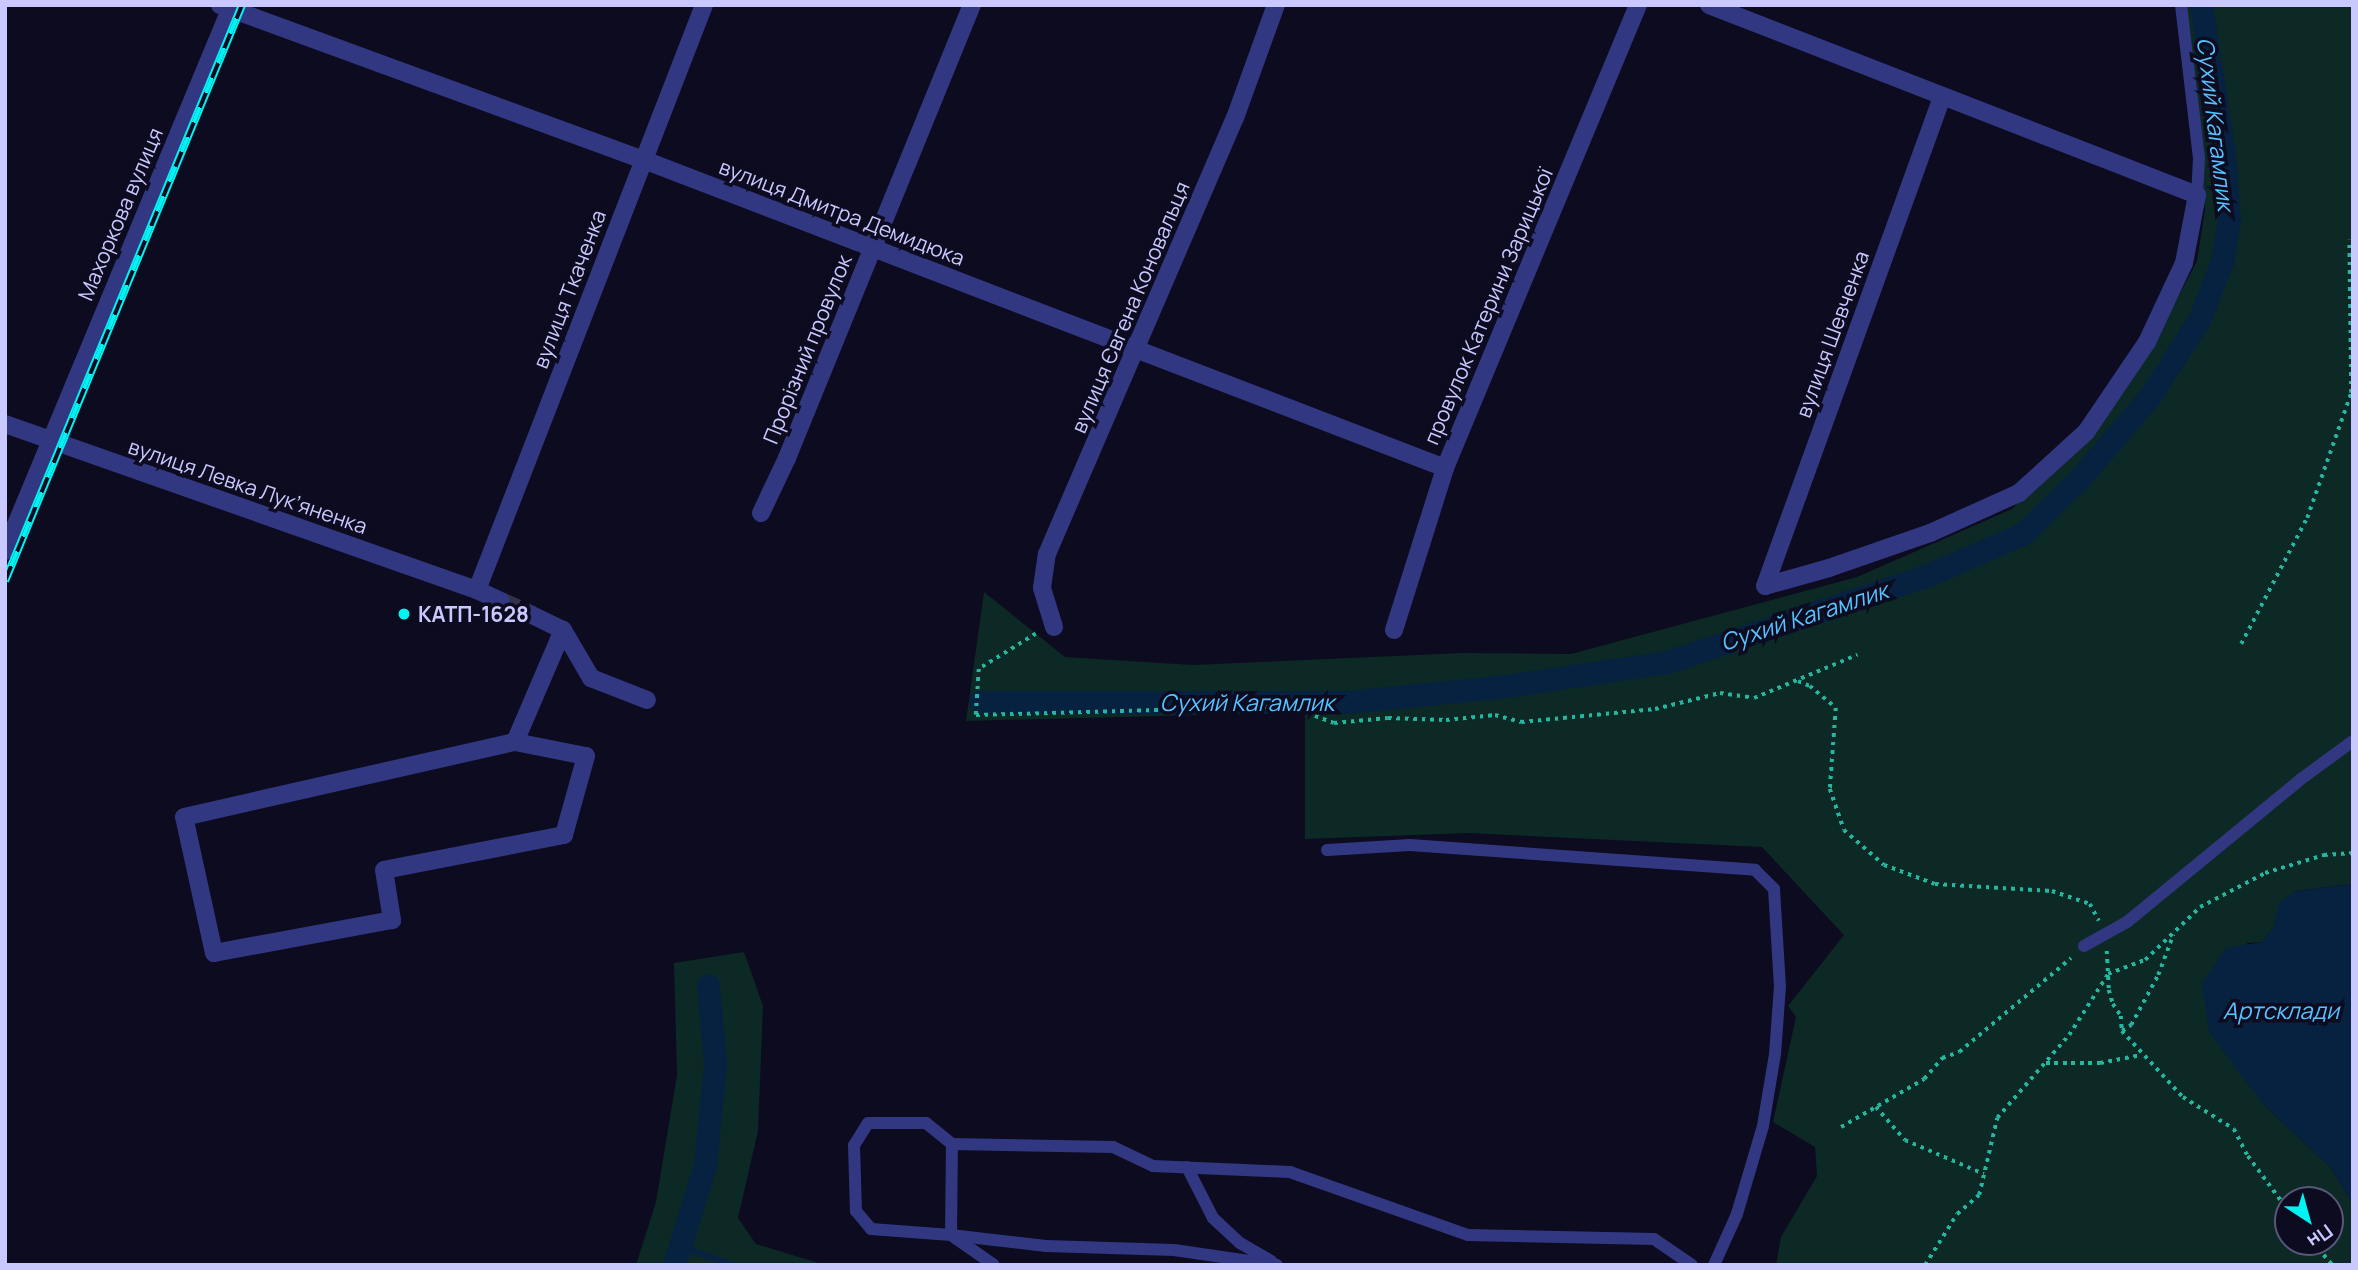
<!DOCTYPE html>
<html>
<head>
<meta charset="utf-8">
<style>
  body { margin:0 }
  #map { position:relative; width:2358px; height:1270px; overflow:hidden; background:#0c0b1f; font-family:Manrope,sans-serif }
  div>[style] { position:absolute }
  .green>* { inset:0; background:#0d2925 }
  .water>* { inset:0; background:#072241 }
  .stream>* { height:6px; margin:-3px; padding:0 3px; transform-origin:3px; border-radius:3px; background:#072241 }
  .canal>* { height:23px; margin:-11.5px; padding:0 11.5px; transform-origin:11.5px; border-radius:11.5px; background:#072241 }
  .street-tunnel>* { height:18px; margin-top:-9px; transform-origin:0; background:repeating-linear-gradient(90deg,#32314c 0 18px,transparent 0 27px) }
  .path>* { height:3.5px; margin-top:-1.75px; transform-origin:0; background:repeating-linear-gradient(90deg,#24b79f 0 3.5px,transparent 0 8.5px) }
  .lane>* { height:12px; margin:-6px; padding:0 6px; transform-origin:6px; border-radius:6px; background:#323781 }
  .street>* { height:18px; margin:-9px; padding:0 9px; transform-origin:9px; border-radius:9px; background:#323781 }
  .rail>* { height:8px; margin-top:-4px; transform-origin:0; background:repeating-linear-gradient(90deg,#0c0b1f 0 16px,#00f3f3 0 32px); box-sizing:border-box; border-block:2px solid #00f3f3 }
  .dots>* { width:19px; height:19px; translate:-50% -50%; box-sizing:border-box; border:4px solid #0c0b1f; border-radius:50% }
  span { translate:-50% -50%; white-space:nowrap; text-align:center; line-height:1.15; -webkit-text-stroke:7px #0c0b1f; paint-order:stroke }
  .street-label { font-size:21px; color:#c9c8ff }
  .poi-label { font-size:21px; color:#c9c8ff; font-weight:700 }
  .left { translate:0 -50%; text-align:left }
  .water-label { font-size:23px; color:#56c2ff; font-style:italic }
  .frame { position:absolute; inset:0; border:7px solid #c9c8ff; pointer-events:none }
  .north { position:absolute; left:2274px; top:1186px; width:70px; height:70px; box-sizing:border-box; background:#0c0b1f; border:2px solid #585779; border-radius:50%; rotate:144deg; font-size:19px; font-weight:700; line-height:28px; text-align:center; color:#c9c8ff }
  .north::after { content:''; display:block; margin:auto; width:24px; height:32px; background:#00f3f3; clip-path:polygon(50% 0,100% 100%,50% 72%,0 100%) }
</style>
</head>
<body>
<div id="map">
  <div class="green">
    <div style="clip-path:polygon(evenodd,2177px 5px,2353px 5px,2353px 884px,2296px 891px,2280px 902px,2274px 927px,2262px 942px,2247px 943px,2262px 1103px,2330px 1167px,2353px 1204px,2353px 1265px,1776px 1265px,1781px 1237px,1817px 1176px,1815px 1147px,1773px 1122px,1796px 1017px,1788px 1006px,1844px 935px,1762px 847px,1469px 833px,1305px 839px,1305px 712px,966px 721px,984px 592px,1065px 657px,1193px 665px,1463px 653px,1571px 654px,1857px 577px,2012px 509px,2099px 424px,2164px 324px,2197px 261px,2205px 209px,2200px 145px,2177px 5px,2288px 1200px,2330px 1200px,2330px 1242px,2288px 1242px,2288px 1200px)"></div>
    <div style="clip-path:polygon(744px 952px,763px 1006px,758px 1131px,738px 1218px,756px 1244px,825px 1265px,636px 1265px,656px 1202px,677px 1075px,674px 963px)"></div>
  </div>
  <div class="water">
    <div style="clip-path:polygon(2353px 884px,2353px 1204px,2330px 1167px,2262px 1103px,2209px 1032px,2202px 984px,2226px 948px,2262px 942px,2274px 927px,2279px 902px,2296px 891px)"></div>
  </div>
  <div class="stream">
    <div style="left:680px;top:1246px;width:55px;rotate:20.1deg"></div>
  </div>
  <div class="canal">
    <div style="left:980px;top:702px;width:367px"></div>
    <div style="left:1347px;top:702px;width:160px;rotate:-5.7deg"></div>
    <div style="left:1506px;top:686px;width:163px;rotate:-8.5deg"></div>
    <div style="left:1667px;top:662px;width:275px;rotate:-18.4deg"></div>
    <div style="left:1928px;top:575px;width:105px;rotate:-23.6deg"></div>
    <div style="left:2024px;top:533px;width:78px;rotate:-44.5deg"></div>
    <div style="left:2080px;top:478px;width:108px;rotate:-49.5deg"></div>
    <div style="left:2150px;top:396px;width:90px;rotate:-57.2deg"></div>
    <div style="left:2199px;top:320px;width:63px;rotate:-68.7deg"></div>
    <div style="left:2222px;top:261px;width:41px;rotate:-80.1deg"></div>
    <div style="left:2229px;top:221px;width:67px;rotate:-94.3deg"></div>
    <div style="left:2224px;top:154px;width:151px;rotate:-98.8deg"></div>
    <div style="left:674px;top:1265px;width:105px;rotate:-72.8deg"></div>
    <div style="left:705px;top:1165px;width:101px;rotate:-84.3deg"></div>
    <div style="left:715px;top:1064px;width:79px;rotate:-95.1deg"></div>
  </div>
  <div class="street-tunnel">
    <div style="left:501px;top:601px;width:34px;rotate:24deg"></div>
  </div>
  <div class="path">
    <div style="left:1036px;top:634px;width:67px;rotate:148.4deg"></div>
    <div style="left:979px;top:669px;width:46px;rotate:93.7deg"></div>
    <div style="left:976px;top:715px;width:325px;rotate:-1.6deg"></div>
    <div style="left:1301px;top:706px;width:17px;rotate:36deg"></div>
    <div style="left:1315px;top:716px;width:20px;rotate:20deg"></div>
    <div style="left:1334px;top:723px;width:54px;rotate:-5.3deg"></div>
    <div style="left:1388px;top:718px;width:58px;rotate:2deg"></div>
    <div style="left:1446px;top:720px;width:49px;rotate:-5.8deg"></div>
    <div style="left:1495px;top:715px;width:27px;rotate:15deg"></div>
    <div style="left:1521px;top:722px;width:135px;rotate:-5.5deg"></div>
    <div style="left:1655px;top:709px;width:67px;rotate:-13.8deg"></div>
    <div style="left:1720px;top:693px;width:34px;rotate:8deg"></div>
    <div style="left:1754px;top:698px;width:112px;rotate:-22.7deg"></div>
    <div style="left:2241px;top:644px;width:142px;rotate:-62.4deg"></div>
    <div style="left:2307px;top:518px;width:133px;rotate:-70.6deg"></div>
    <div style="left:2351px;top:393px;width:153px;rotate:-90.7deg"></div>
    <div style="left:1798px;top:681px;width:13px;rotate:23deg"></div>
    <div style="left:1810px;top:686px;width:34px;rotate:40deg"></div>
    <div style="left:1836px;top:708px;width:81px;rotate:94.2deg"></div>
    <div style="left:1830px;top:789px;width:43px;rotate:71.1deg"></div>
    <div style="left:1844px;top:830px;width:53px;rotate:41.2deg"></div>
    <div style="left:1884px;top:865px;width:54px;rotate:20.4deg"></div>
    <div style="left:1935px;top:884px;width:117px;rotate:3.4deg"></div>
    <div style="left:2052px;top:891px;width:40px;rotate:18.9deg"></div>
    <div style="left:2090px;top:904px;width:19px;rotate:62deg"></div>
    <div style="left:2107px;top:951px;width:39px;rotate:87deg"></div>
    <div style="left:2109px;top:990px;width:15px;rotate:74deg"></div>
    <div style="left:2113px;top:1004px;width:14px;rotate:56deg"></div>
    <div style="left:2121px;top:1016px;width:15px;rotate:86deg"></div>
    <div style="left:2122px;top:1031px;width:90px;rotate:47.3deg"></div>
    <div style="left:2183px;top:1097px;width:60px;rotate:32.1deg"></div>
    <div style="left:2234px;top:1129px;width:30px;rotate:63deg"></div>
    <div style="left:2248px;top:1156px;width:67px;rotate:53.5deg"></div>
    <div style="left:2122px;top:1031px;width:11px;rotate:-34deg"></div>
    <div style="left:2131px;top:1025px;width:57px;rotate:-61.6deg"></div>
    <div style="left:2158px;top:975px;width:43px;rotate:-69.4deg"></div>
    <div style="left:2046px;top:1063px;width:54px"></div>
    <div style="left:2100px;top:1063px;width:42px;rotate:-11deg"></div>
    <div style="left:1876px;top:1107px;width:44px;rotate:48.7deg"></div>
    <div style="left:1905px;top:1140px;width:86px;rotate:23.3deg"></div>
    <div style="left:1841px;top:1127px;width:96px;rotate:-30deg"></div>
    <div style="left:1924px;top:1079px;width:28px;rotate:-49deg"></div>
    <div style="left:1942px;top:1058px;width:18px;rotate:-19deg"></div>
    <div style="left:1959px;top:1052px;width:146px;rotate:-40deg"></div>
    <div style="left:2313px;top:1242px;width:30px;rotate:50deg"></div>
    <div style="left:1925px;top:1265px;width:60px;rotate:-57.9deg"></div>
    <div style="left:1957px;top:1214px;width:29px;rotate:-41deg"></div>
    <div style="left:1979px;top:1195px;width:79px;rotate:-76.8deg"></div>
    <div style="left:1997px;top:1118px;width:110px;rotate:-49.1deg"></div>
    <div style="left:2069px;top:1035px;width:72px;rotate:-57.4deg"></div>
    <div style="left:2108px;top:974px;width:40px;rotate:-21deg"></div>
    <div style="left:2145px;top:960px;width:76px;rotate:-43.9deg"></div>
    <div style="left:2200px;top:907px;width:73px;rotate:-27.6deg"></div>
    <div style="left:2265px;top:873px;width:62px;rotate:-17deg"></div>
    <div style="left:2324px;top:855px;width:29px;rotate:-4deg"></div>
  </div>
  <div class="lane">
    <div style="left:2181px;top:5px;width:154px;rotate:83.3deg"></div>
    <div style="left:2199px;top:158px;width:37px;rotate:93deg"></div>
    <div style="left:1327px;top:850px;width:83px;rotate:-3.4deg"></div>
    <div style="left:1410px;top:845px;width:346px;rotate:4.1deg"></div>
    <div style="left:1755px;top:870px;width:27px;rotate:45deg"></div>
    <div style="left:1774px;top:889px;width:97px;rotate:86.5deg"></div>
    <div style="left:1780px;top:986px;width:68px;rotate:94.2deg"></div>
    <div style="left:1775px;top:1054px;width:73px;rotate:99.5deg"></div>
    <div style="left:1763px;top:1126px;width:92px;rotate:106.5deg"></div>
    <div style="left:1737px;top:1214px;width:56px;rotate:114.3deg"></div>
    <div style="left:2084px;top:946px;width:49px;rotate:-29.2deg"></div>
    <div style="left:2127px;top:922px;width:225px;rotate:-39.4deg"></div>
    <div style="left:2301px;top:779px;width:64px;rotate:-36.2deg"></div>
    <div style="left:952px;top:1144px;width:33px;rotate:-141deg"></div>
    <div style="left:926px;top:1123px;width:58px;rotate:180deg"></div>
    <div style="left:868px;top:1123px;width:26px;rotate:122deg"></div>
    <div style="left:854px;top:1145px;width:66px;rotate:88.3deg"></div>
    <div style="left:856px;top:1211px;width:23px;rotate:50deg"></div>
    <div style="left:871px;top:1229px;width:80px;rotate:4.3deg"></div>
    <div style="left:951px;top:1235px;width:52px;rotate:34.9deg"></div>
    <div style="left:1187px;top:1167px;width:57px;rotate:63deg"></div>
    <div style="left:1213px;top:1218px;width:37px;rotate:43deg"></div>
    <div style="left:1240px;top:1243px;width:36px;rotate:30deg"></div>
    <div style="left:1277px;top:1265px;width:104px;rotate:-171.7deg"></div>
    <div style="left:1174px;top:1250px;width:128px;rotate:-178.2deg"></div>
    <div style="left:1046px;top:1246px;width:96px;rotate:-173.4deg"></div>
    <div style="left:951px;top:1235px;width:91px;rotate:-89.4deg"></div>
    <div style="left:952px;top:1144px;width:161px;rotate:1.1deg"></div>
    <div style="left:1113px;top:1147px;width:44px;rotate:25.4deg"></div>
    <div style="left:1153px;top:1166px;width:137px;rotate:2.5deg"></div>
    <div style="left:1290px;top:1172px;width:189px;rotate:19.5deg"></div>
    <div style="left:1468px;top:1235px;width:186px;rotate:1.2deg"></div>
    <div style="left:1654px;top:1239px;width:46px;rotate:34.4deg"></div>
  </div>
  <div class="street">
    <div style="left:220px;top:5px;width:451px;rotate:20.1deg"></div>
    <div style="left:644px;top:160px;width:858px;rotate:21.03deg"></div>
    <div style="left:1709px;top:5px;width:524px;rotate:21.27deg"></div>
    <div style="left:2197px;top:195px;width:69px;rotate:100.8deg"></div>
    <div style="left:2184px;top:263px;width:87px;rotate:115.1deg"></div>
    <div style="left:2147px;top:342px;width:109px;rotate:124.1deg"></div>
    <div style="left:2086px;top:432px;width:91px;rotate:137.7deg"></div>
    <div style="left:2019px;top:493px;width:98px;rotate:155.8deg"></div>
    <div style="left:1930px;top:533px;width:107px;rotate:160.9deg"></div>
    <div style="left:1829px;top:568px;width:66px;rotate:164.3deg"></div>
    <div style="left:5px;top:424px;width:500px;rotate:19.38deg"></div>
    <div style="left:477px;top:590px;width:26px;rotate:25deg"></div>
    <div style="left:761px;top:513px;width:61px;rotate:-64.7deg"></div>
    <div style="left:787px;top:458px;width:489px;rotate:-67.8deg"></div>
    <div style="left:5px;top:551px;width:591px;rotate:-67.42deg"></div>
    <div style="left:1765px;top:586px;width:520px;rotate:-70.1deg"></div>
    <div style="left:477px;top:590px;width:627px;rotate:-68.79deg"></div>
    <div style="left:532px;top:615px;width:34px;rotate:26deg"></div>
    <div style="left:563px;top:630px;width:56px;rotate:59.7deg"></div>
    <div style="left:591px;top:678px;width:60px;rotate:21.4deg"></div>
    <div style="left:1054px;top:627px;width:41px;rotate:-107.1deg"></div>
    <div style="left:1042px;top:588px;width:34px;rotate:-82deg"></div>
    <div style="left:1047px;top:554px;width:475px;rotate:-66.7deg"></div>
    <div style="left:1235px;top:118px;width:120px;rotate:-70.1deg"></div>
    <div style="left:1394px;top:630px;width:170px;rotate:-72.5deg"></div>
    <div style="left:1445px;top:468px;width:502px;rotate:-67.37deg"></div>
    <div style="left:515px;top:742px;width:72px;rotate:11.2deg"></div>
    <div style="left:586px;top:756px;width:82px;rotate:105.6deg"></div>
    <div style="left:564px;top:835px;width:183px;rotate:169deg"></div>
    <div style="left:384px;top:870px;width:51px;rotate:80.9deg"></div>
    <div style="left:392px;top:920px;width:181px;rotate:169.5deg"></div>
    <div style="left:214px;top:953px;width:139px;rotate:-102.4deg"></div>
    <div style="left:184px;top:817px;width:339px;rotate:-12.8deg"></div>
    <div style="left:515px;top:742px;width:122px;rotate:-66.8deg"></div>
  </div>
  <div class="rail">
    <div style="left:5px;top:581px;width:623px;rotate:-67.63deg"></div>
  </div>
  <div class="dots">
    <div style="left:404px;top:614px;background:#00f3f3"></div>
  </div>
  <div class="street-label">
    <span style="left:842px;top:212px;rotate:21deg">вулиця Дмитра Демидюка</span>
    <span style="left:120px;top:214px;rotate:-67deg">Махоркова вулиця</span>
    <span style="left:569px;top:289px;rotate:-69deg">вулиця Ткаченка</span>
    <span style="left:1488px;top:306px;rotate:-67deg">провулок Катерини Зарицької</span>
    <span style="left:1130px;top:307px;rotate:-67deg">вулиця Євгена Коновальця</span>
    <span style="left:1832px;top:334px;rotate:-70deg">вулиця Шевченка</span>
    <span style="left:807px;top:349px;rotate:-68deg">Прорізний провулок</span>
    <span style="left:248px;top:486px;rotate:19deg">вулиця Левка Лукʼяненка</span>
  </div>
  <div class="poi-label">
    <span class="left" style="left:418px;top:614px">КАТП-1628</span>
  </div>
  <div class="water-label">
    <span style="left:2216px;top:124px;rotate:83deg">Сухий Кагамлик</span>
    <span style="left:1804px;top:616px;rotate:-18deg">Сухий Кагамлик</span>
    <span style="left:1247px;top:702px">Сухий Кагамлик</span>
    <span style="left:2281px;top:1010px">Артсклади</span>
  </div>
  <div class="frame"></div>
  <div class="north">Пн</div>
</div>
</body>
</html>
